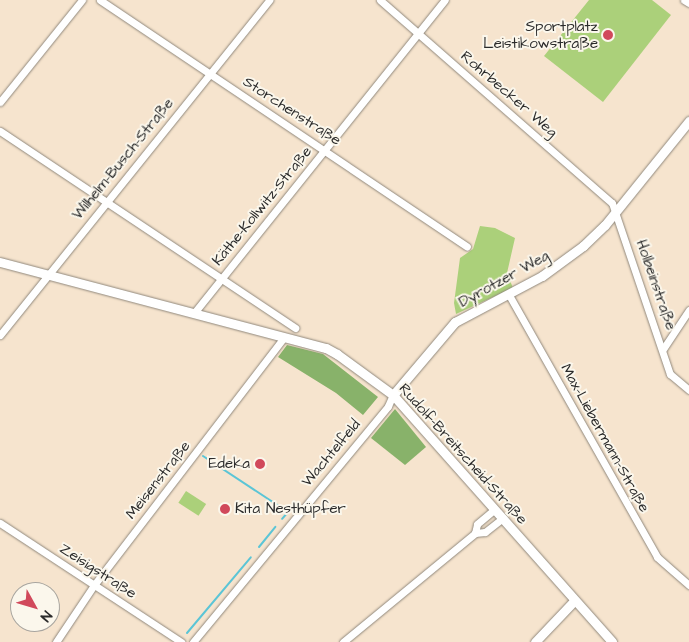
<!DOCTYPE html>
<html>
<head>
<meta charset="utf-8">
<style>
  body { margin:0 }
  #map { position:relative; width:689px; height:642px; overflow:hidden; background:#f6e4ce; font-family:"Architects Daughter",sans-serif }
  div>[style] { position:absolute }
  .green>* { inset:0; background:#abd07a; transform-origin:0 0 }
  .forest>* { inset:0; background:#88b26a }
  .stream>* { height:2px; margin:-1px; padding:0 1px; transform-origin:1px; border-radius:1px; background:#5bc5d6 }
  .roads { filter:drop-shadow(0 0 1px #90887c) drop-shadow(0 0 1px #90887c) }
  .minor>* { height:7px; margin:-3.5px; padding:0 3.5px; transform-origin:3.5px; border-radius:3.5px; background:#fff }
  .tertiary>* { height:9px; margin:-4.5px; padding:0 4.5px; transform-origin:4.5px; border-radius:4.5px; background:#fff }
  .dots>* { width:14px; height:14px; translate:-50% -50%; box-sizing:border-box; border:2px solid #fbf7ec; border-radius:50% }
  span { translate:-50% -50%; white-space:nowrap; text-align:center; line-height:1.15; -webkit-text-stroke:4px #fbf7ec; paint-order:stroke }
  .poi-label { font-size:15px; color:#2b2b2b }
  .right { translate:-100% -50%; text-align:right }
  .left { translate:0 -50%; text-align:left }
  .street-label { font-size:15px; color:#2b2b2b }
  .north { position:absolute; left:10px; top:582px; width:50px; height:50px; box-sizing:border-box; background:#fbf7ec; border:1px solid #a8a59f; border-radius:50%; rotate:129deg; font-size:14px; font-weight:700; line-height:20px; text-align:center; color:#2b2b2b }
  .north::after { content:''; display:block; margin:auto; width:18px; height:22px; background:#d1495b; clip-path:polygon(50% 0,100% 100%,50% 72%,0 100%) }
</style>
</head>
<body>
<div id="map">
  <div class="green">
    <div style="clip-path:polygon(589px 0,652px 0,671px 15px,603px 102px,544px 56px)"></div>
    <div style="clip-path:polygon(480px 226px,495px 228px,515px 238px,507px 273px,513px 288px,456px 314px,454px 303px,460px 258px,473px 249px)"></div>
    <div style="left:186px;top:491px;width:24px;height:14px;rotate:33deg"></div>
  </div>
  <div class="forest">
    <div style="clip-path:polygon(287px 345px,323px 354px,378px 397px,363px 415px,336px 393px,278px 357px)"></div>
    <div style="clip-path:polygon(395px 409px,426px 447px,405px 465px,371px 438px)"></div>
  </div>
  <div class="stream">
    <div style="left:203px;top:456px;width:102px;rotate:33.4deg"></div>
    <div style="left:288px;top:512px;width:9px;rotate:131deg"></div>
    <div style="left:259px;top:547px;width:26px;rotate:-51deg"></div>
    <div style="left:187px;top:633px;width:99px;rotate:-49.9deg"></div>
  </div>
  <div class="roads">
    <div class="minor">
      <div style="left:100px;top:0;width:442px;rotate:33.9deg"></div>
      <div style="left:380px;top:0;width:308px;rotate:41.2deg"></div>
      <div style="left:612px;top:203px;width:181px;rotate:71.3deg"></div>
      <div style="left:670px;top:374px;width:25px;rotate:40deg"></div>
      <div style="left:684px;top:0;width:6px;rotate:31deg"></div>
      <div style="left:0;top:102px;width:131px;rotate:-51.2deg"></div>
      <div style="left:0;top:131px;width:355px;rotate:33.7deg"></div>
      <div style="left:509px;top:295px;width:301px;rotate:60.5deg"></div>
      <div style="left:657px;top:557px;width:43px;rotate:41.2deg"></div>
      <div style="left:194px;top:313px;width:401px;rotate:-51.3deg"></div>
      <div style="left:0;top:335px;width:430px;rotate:-51.2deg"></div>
      <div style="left:663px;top:349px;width:47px;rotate:-56.3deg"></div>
      <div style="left:0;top:523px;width:217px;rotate:33.3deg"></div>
      <div style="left:475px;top:533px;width:9px;rotate:-77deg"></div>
      <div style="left:477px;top:524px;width:23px;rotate:-40deg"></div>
      <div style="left:56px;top:642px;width:69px;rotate:-56.3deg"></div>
      <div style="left:94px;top:585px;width:312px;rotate:-52.5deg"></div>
      <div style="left:193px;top:642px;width:306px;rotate:-50.4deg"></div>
      <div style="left:388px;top:406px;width:12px;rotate:-66deg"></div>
      <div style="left:343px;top:642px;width:171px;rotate:-39.5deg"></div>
      <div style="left:475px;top:533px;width:10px;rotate:-6deg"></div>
      <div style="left:485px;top:532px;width:23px;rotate:-38deg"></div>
    </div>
    <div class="tertiary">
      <div style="left:0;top:262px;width:337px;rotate:14.8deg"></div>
      <div style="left:326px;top:348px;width:13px;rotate:29deg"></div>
      <div style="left:337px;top:354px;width:69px;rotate:36.2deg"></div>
      <div style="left:393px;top:395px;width:330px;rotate:48.4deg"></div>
      <div style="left:393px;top:395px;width:96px;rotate:-49.7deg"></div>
      <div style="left:455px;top:322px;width:98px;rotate:-27.9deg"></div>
      <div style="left:542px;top:276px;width:51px;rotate:-36.2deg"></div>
      <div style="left:583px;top:246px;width:30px;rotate:-44deg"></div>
      <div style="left:605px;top:225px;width:134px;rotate:-51.1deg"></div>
      <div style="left:535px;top:642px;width:57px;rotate:-46.4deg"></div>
    </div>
  </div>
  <div class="dots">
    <div style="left:608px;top:35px;background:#d1495b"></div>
    <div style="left:260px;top:464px;background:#d1495b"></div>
    <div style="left:225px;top:509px;background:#d1495b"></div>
  </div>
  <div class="poi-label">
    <span class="right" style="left:598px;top:35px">Sportplatz<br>Leistikowstraße</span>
    <span class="right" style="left:250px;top:464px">Edeka</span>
    <span class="left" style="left:235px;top:509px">Kita Nesthüpfer</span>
  </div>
  <div class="street-label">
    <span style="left:509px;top:94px;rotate:41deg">Rohrbecker Weg</span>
    <span style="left:292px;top:111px;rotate:33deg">Storchenstraße</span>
    <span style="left:123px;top:159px;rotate:-51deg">Wilhelm-Busch-Straße</span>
    <span style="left:262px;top:206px;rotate:-51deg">Käthe-Kollwitz-Straße</span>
    <span style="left:504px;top:279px;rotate:-29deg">Dyrotzer Weg</span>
    <span style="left:656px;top:285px;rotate:71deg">Holbeinstraße</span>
    <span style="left:605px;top:438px;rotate:61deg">Max-Liebermann-Straße</span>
    <span style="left:331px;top:453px;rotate:-50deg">Wachtelfeld</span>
    <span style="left:463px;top:454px;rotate:48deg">Rudolf-Breitscheid-Straße</span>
    <span style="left:158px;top:480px;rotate:-52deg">Meisenstraße</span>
    <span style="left:98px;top:571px;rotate:33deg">Zeisigstraße</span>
  </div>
  <div class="north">N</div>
</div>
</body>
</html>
